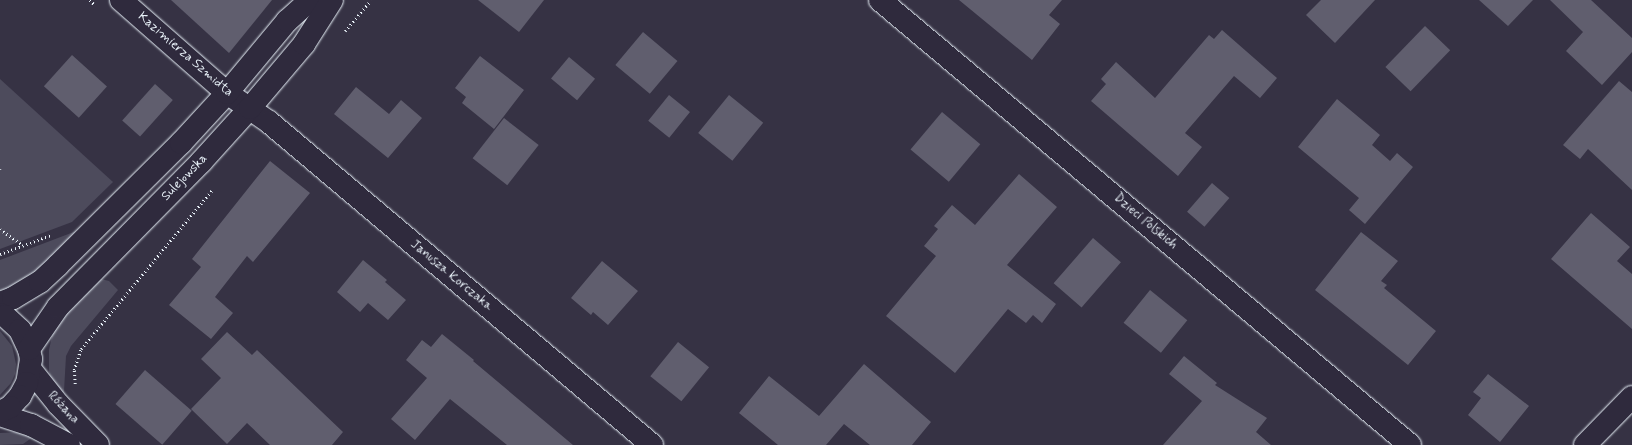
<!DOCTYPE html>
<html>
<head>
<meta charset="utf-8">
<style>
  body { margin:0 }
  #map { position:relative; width:1632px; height:445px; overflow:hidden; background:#363244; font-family:Mynerve,sans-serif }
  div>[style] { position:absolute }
  .green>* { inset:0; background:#4d4b5c }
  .building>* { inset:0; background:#605e6e; transform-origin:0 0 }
  .path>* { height:2.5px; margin-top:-1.25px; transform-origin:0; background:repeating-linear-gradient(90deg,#e8f1f8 0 1px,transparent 0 4px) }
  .roads { filter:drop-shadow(0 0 1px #e8f1f8) drop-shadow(0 0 1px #e8f1f8) }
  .street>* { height:22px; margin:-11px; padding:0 11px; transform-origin:11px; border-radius:11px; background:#2f2a3d }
  .secondary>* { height:22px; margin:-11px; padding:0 11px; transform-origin:11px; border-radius:11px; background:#2f2a3d }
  span { translate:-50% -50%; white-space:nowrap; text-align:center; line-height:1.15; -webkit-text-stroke:3px #2f2a3d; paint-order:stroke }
  .street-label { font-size:13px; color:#e8f1f8 }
</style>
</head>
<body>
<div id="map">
  <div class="green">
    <div style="clip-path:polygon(0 79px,113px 182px,72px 222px,0 249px)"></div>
    <div style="clip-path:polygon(79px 230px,30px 278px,0 293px,0 260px)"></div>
    <div style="clip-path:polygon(101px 279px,109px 281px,118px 290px,71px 346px,66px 356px,64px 391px,62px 398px,51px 381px,49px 371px,49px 350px,53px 332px,64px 316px)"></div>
    <div style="clip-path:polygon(0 331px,12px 346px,16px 364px,15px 374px,11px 383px,0 395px)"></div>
    <div style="clip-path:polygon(19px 432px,33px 437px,23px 444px,0 445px,0 433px)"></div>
  </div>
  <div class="building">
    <div style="clip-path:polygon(171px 0,272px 0,229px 53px)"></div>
    <div style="clip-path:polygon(478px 0,544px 0,519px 32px)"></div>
    <div style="clip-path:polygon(959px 0,1062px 0,1049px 15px,1060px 24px,1032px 60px)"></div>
    <div style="clip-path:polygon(1321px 0,1375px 0,1335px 43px,1306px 15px)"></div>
    <div style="clip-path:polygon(1479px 0,1533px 0,1508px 26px)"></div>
    <div style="clip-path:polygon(1550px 0,1591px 0,1632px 38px,1632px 52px,1602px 85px,1566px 51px,1583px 32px)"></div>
    <div style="left:1425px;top:26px;width:35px;height:57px;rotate:44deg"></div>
    <div style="clip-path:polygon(1222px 30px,1277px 78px,1260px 98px,1234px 76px,1185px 133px,1202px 147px,1178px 176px,1091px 101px,1106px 84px,1101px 79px,1116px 62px,1155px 98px,1209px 35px,1214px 39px)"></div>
    <div style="left:643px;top:32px;width:45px;height:43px;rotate:40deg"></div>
    <div style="left:72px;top:55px;width:47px;height:42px;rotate:42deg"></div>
    <div style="clip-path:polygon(480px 56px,524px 90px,494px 129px,462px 103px,466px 97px,455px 88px)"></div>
    <div style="left:569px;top:57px;width:34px;height:28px;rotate:40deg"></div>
    <div style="clip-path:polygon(1619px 81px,1632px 92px,1632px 190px,1588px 149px,1580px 159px,1563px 145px)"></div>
    <div style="left:155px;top:84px;width:24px;height:49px;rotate:42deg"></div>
    <div style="clip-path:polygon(356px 87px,389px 114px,401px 100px,422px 118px,388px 158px,334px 114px)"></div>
    <div style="left:669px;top:95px;width:27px;height:33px;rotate:39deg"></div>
    <div style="left:729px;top:95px;width:44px;height:49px;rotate:39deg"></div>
    <div style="clip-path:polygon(1337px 99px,1380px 135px,1372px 145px,1390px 161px,1397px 153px,1413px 167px,1365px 224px,1349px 210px,1359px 198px,1298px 147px)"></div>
    <div style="left:942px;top:112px;width:50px;height:49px;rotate:40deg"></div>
    <div style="left:504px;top:118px;width:44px;height:51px;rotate:38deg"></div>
    <div style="clip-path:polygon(270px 161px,310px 193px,253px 262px,247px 256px,215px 297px,233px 313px,211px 339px,169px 305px,201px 267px,192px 259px)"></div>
    <div style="clip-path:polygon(1019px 174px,1057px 207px,1007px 265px,1056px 304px,1042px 323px,1033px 315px,1026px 323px,1008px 309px,955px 373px,886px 316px,936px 256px,924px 246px,938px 229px,934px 226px,952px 205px,975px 225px)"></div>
    <div style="left:1212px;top:183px;width:23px;height:38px;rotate:41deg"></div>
    <div style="clip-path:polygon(1591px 213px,1630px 247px,1617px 261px,1632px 274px,1632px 329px,1551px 259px)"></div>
    <div style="clip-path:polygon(1361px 232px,1398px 261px,1381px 281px,1387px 285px,1384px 288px,1436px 331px,1408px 365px,1315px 290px)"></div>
    <div style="left:1093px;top:238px;width:37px;height:60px;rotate:41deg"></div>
    <div style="clip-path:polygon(363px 260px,387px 280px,385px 282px,406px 300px,388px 320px,368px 303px,360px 312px,337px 292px)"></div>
    <div style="clip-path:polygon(602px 261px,638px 291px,608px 325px,593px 312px,591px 315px,571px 298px)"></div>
    <div style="left:1150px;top:290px;width:48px;height:42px;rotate:39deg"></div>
    <div style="clip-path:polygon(227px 332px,252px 355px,257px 350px,343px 432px,332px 445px,270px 445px,247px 423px,227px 444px,191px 409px,221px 378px,201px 359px)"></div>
    <div style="clip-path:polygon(442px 334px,474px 360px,473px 361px,573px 445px,507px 445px,450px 399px,415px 440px,391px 419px,427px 378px,406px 360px,422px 340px,431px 347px)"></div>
    <div style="left:678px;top:342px;width:40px;height:44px;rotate:39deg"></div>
    <div style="clip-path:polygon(1184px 356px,1217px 383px,1215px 385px,1267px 418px,1256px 432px,1271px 445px,1163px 445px,1202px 401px,1169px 374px)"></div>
    <div style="clip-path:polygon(864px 364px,931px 422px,912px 445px,870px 445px,844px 424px,826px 445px,778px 445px,739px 413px,769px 376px,819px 416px)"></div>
    <div style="left:145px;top:370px;width:62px;height:45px;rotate:41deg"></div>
    <div style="clip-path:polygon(1488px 374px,1529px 406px,1500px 442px,1468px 415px,1481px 398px,1473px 392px)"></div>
  </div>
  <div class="path">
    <div style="left:90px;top:0;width:7px;rotate:45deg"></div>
    <div style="left:345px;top:31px;width:40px;rotate:-50deg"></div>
    <div style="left:0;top:169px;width:1px;rotate:90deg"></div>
    <div style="left:0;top:229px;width:28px;rotate:35deg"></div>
    <div style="left:0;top:254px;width:54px;rotate:-20.4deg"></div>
    <div style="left:75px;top:384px;width:14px;rotate:-94deg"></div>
    <div style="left:74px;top:370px;width:22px;rotate:-72deg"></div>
    <div style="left:81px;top:349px;width:207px;rotate:-50.5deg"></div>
  </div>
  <div class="roads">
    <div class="street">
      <div style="left:121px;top:0;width:141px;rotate:41.3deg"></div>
      <div style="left:227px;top:93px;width:51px;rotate:34.6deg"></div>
      <div style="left:269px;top:122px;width:501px;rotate:40.14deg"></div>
      <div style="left:880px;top:0;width:692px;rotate:40.02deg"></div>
      <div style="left:30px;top:369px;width:45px;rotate:51.3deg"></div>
      <div style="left:58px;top:404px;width:57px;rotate:45.7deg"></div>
      <div style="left:0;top:415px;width:33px;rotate:18deg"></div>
      <div style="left:31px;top:425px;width:43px;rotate:27.8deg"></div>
      <div style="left:1585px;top:445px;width:67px;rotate:-45.6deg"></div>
    </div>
    <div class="secondary">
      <div style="left:0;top:303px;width:14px;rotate:-21deg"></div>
      <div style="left:13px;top:298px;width:31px;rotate:-31deg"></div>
      <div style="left:40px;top:282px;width:25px;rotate:-43deg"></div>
      <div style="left:58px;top:265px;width:173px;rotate:-44.8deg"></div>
      <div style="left:181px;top:143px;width:68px;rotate:-47.4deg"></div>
      <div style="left:227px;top:93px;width:94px;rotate:-50.2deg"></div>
      <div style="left:287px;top:21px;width:31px;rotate:-42deg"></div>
      <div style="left:0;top:314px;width:5px;rotate:22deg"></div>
      <div style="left:5px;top:316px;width:21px;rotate:43deg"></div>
      <div style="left:20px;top:330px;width:21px;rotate:65deg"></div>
      <div style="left:29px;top:349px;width:10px;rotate:79deg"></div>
      <div style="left:31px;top:359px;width:24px;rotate:99deg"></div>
      <div style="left:27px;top:383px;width:15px;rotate:118deg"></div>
      <div style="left:20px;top:396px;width:15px;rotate:132deg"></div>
      <div style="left:10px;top:407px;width:11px;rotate:153deg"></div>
      <div style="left:29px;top:349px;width:51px;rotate:-55.4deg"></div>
      <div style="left:58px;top:307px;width:204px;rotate:-45.4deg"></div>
      <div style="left:201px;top:162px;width:73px;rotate:-47.8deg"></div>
      <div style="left:250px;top:108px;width:84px;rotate:-49.8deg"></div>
      <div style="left:304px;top:44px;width:52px;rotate:-57.5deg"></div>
    </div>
  </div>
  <div class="street-label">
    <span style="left:185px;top:55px;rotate:41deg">Kazimierza Szmidta</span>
    <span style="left:185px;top:178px;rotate:-46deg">Sulejowska</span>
    <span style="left:1145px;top:222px;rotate:40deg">Dzieci Polskich</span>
    <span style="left:451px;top:276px;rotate:40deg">Janusza Korczaka</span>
    <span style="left:63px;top:408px;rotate:47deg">Różana</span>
  </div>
</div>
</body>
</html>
